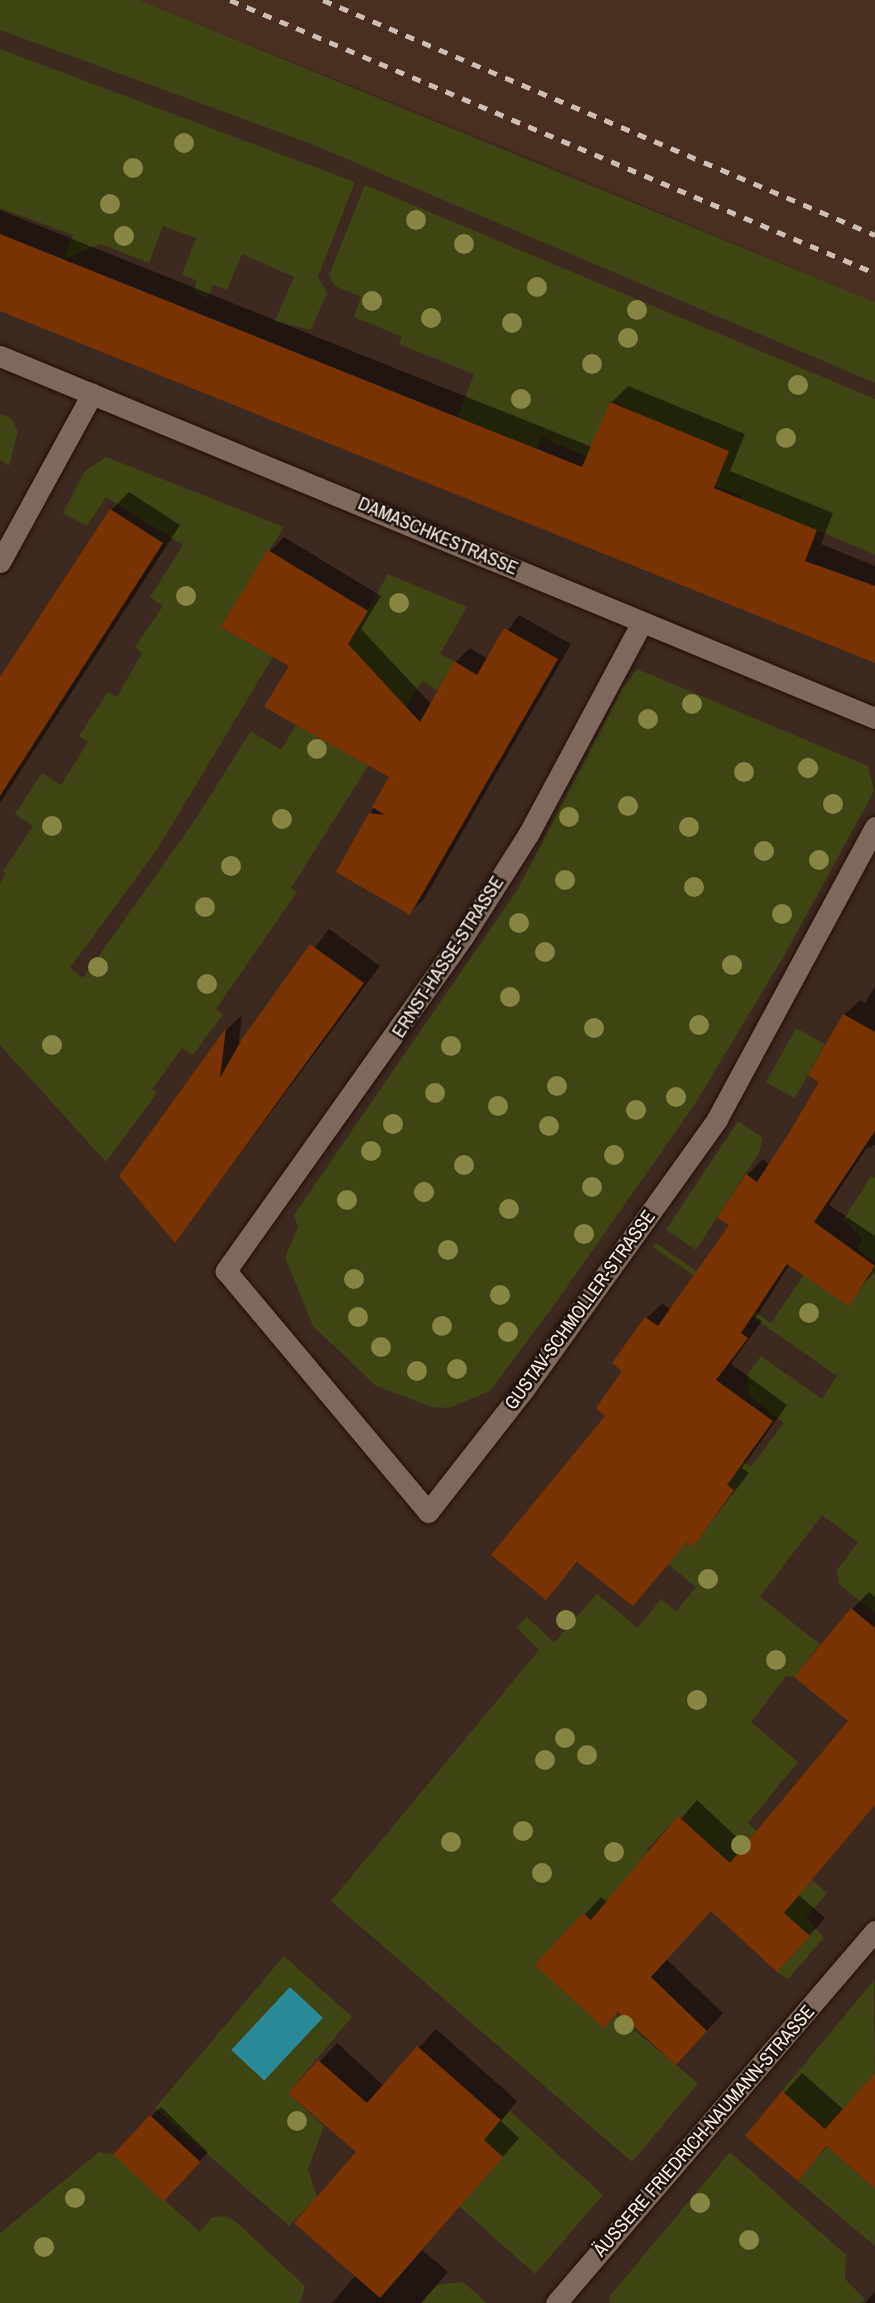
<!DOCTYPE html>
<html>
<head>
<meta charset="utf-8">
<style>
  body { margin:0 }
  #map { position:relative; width:875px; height:2303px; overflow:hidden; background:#3c291f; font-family:"Archivo Narrow",sans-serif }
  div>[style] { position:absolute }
  .built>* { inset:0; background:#492f22 }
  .green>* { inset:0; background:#3f4512; transform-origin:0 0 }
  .water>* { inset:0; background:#2a8a98; transform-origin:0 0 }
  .shadow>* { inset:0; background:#0007; transform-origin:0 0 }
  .building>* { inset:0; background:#793302; transform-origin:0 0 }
  .roads { filter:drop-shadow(0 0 2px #221108) drop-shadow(0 0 2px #221108) }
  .minor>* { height:21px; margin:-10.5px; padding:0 10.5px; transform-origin:10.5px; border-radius:10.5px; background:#7e685c }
  .rail>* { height:5px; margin-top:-2.5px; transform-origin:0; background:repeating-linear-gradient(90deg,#cdbfb7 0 9px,transparent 0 18px) }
  .trees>* { width:20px; height:20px; margin:-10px; border-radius:50%; background:#868541 }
  span { translate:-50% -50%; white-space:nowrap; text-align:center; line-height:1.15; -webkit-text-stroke:5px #1d140f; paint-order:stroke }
  .street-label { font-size:19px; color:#faede6 }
</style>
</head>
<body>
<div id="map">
  <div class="built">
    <div style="clip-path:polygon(139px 0,875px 0,875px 302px,536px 160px)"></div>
  </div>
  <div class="green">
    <div style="clip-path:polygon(0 0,139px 0,875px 302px,875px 383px,309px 143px,0 30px)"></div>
    <div style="clip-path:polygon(0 49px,355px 182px,318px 277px,327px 293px,311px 330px,275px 321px,294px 277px,242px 254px,227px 290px,213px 285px,208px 298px,193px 293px,197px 281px,182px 274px,196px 238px,163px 226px,149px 263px,101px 244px,64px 259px,73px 235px,0 208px)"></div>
    <div style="clip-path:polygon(evenodd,365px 185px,875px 399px,875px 555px,787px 517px,733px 516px,742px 496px,714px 486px,729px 451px,684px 433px,587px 457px,542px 437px,537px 449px,458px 417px,474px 374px,399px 344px,402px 337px,354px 317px,361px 297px,335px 286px,329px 275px,365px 185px,610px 401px,635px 411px,620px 446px,596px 436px,610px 401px)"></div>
    <div style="clip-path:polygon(0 414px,11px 418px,18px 432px,9px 466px,0 460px)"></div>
    <div style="clip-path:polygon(106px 457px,284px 527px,221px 627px,273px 657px,158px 848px,70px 968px,83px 978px,193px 823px,251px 731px,281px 750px,296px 725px,320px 738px,343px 654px,388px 574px,467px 607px,440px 654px,454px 661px,437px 690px,422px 681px,291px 888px,297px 892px,216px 1009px,223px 1014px,193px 1055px,182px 1048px,152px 1089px,157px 1093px,106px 1162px,0 1045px,0 883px,6px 874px,3px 871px,33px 826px,15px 814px,42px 773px,61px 785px,88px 742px,79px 736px,108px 692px,117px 697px,142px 653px,135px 647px,163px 606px,150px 597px,183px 545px,106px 497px,87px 526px,63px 513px,85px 471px)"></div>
    <div style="clip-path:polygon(637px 669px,868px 766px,874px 791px,785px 954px,695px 1104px,557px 1301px,490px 1391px,449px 1408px,432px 1407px,376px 1386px,313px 1326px,285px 1257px,298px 1227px,294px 1215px,518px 889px,623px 687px)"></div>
    <div style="left:796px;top:1028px;width:33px;height:62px;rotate:29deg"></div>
    <div style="clip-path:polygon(738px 1121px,763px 1138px,759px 1153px,696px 1250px,666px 1230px)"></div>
    <div style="clip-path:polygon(871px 1176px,875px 1178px,875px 1262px,857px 1249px,863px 1239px,844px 1219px)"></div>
    <div style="clip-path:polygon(656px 1243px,771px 1323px,804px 1275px,849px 1305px,875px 1266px,875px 1613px,839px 1584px,837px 1570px,858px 1542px,822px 1515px,760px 1597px,820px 1644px,794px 1677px,786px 1676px,751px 1722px,798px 1762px,748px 1823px,827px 1893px,806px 1918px,824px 1938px,788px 1979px,777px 1972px,809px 1936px,678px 1816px,646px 1851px,662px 1866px,591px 1920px,583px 1913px,536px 1965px,604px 2028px,616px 2015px,698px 2083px,632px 2162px,331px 1901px,539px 1650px,517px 1627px,527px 1617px,554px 1643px,597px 1594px,638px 1628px,661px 1599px,676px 1611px,696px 1587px,631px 1533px,648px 1512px,693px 1547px,734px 1490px,698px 1463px,714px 1441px,751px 1467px,784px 1423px,749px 1395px,748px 1374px,761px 1356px,822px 1399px,837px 1376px,653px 1247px)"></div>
    <div style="clip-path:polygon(284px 1956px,352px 2017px,288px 2093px,324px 2126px,308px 2169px,317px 2197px,289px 2226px,155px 2108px)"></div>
    <div style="clip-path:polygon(874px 1980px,875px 2107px,858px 2092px,825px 2129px,782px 2091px)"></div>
    <div style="clip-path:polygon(510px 2111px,603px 2195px,535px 2274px,459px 2206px,502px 2157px,484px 2140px)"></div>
    <div style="clip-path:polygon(827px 2146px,875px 2189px,875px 2246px,798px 2181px)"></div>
    <div style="clip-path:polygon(99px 2152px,113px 2154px,200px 2232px,212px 2217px,226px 2216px,236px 2222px,305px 2286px,300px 2303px,0 2303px,0 2233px)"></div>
    <div style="clip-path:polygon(730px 2152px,846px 2255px,845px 2279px,865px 2299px,861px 2303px,610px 2303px,609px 2297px)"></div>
    <div style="clip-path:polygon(463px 2282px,487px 2303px,421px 2303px,437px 2285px)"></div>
  </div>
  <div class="water">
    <div style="left:290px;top:1987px;width:45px;height:86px;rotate:43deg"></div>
  </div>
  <div class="shadow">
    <div style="clip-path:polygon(0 210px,592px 447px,611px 403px,628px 386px,745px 434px,730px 471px,833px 513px,821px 544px,875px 566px,875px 661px,0 308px)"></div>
    <div style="clip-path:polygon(129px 492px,180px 525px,0 803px,0 682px,111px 510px)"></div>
    <div style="clip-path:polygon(284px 537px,381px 596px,361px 629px,432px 705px,456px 662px,470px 648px,488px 659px,519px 615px,571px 644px,424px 899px,410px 913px,370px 815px,391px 776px,291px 666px,269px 552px)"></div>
    <div style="clip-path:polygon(329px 929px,380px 966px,176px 1240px,121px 1176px,227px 1029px,242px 1015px,238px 1050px)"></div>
    <div style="clip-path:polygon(875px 986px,875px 1145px,866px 1149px,829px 1205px,875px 1236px,875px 1271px,848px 1303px,790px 1264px,756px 1317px,762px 1321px,731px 1364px,787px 1405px,742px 1468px,749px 1473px,693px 1545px,688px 1541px,633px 1604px,579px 1561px,546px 1597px,647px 1318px,662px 1303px,671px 1310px,732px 1224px,720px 1217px,747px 1175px,763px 1159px,770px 1165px,821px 1081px,844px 1015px,860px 1000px,865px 1003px)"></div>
    <div style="clip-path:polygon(869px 1592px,875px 1597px,875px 1805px,799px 1895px,825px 1918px,794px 1953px,712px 1909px,666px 1959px,723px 2013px,693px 2046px,538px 1965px,601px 1897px,608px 1903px,697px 1800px,746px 1846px,851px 1720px,852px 1609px)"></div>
    <div style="clip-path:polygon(436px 2029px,517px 2101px,501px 2121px,519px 2138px,422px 2250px,448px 2272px,421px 2303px,332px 2303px,356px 2275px,359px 2152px,291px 2093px,337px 2043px,384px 2086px)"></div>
    <div style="clip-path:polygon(802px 2073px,844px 2110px,875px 2077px,875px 2187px,829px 2145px,798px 2178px,747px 2135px)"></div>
    <div style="left:161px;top:2107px;width:65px;height:65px;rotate:44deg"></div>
    <div style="clip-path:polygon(875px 2292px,875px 2303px,865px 2303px)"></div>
  </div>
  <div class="building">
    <div style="clip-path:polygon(0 234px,582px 467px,610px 402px,729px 451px,714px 488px,817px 530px,805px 561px,875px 586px,875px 663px,0 311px)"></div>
    <div style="clip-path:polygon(110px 509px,163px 543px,0 796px,0 677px)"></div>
    <div style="clip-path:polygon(268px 550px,368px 611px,348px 644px,420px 722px,454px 661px,477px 675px,504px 628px,558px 659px,410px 915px,336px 872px,369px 813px,385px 815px,372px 807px,389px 777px,264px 707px,289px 666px,221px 627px)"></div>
    <div style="clip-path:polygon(310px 944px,364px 983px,175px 1243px,119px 1176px,226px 1028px,220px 1078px,242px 1039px)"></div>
    <div style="clip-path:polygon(843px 1014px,875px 1032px,875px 1131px,814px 1222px,875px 1266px,849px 1306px,787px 1264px,741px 1333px,748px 1338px,716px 1380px,773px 1421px,727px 1485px,734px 1490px,693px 1547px,687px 1542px,633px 1606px,577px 1562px,546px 1600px,491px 1555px,605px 1416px,596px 1408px,622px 1371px,612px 1363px,645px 1317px,658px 1326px,729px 1225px,717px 1218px,746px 1174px,757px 1182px,789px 1133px,819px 1082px,808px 1075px)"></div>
    <div style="clip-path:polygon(851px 1608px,875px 1628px,875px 1805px,784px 1913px,810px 1936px,777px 1972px,711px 1911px,651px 1977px,707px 2031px,676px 2065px,618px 2012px,604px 2028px,535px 1965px,583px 1913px,591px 1920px,678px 1816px,730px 1863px,848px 1721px,794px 1677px)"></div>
    <div style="clip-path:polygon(417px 2046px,501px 2120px,484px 2140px,503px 2157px,380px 2298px,294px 2223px,356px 2152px,288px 2093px,318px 2060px,367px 2103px)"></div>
    <div style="clip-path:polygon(875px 2073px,875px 2189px,827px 2146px,798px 2181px,745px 2136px,782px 2091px,825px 2129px)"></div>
    <div style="left:150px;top:2115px;width:69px;height:54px;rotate:43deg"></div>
  </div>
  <div class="roads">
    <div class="minor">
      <div style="left:0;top:356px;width:947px;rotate:22.48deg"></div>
      <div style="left:0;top:562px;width:192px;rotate:-61.3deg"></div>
      <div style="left:641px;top:624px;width:237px;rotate:118.2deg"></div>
      <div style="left:529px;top:833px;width:123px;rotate:122.4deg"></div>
      <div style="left:463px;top:937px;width:410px;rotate:125.4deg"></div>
      <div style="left:226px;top:1271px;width:314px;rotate:50deg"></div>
      <div style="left:428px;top:1512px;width:156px;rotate:-52deg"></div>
      <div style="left:524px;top:1389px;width:332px;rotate:-54.4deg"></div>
      <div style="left:717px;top:1119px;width:332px;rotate:-61.6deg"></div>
      <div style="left:556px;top:2303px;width:490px;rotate:-49.4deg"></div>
    </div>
  </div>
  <div class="rail">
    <div style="left:230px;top:0;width:700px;rotate:22.94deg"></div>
    <div style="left:323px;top:0;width:600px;rotate:23.06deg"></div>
  </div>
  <div class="trees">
    <div style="left:184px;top:143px"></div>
    <div style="left:133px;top:168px"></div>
    <div style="left:110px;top:204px"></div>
    <div style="left:416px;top:220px"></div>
    <div style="left:124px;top:236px"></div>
    <div style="left:464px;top:244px"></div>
    <div style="left:537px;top:287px"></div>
    <div style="left:372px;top:301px"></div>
    <div style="left:637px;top:310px"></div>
    <div style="left:431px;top:318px"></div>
    <div style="left:512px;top:323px"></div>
    <div style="left:628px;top:338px"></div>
    <div style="left:592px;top:364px"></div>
    <div style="left:798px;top:385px"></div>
    <div style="left:521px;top:399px"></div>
    <div style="left:786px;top:438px"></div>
    <div style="left:186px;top:596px"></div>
    <div style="left:399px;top:603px"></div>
    <div style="left:692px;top:704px"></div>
    <div style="left:648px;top:719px"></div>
    <div style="left:317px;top:749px"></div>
    <div style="left:808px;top:768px"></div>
    <div style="left:744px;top:772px"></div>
    <div style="left:833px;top:804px"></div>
    <div style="left:628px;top:806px"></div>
    <div style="left:569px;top:817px"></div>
    <div style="left:282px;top:819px"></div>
    <div style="left:52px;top:826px"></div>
    <div style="left:689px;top:827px"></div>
    <div style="left:764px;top:851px"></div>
    <div style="left:819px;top:860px"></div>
    <div style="left:231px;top:866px"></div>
    <div style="left:565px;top:880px"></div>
    <div style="left:694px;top:887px"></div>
    <div style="left:205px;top:907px"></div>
    <div style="left:782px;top:914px"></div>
    <div style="left:519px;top:923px"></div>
    <div style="left:545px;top:952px"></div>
    <div style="left:732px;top:965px"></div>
    <div style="left:98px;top:967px"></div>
    <div style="left:207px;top:984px"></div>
    <div style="left:510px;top:997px"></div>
    <div style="left:699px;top:1025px"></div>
    <div style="left:594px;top:1028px"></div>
    <div style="left:52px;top:1045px"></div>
    <div style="left:451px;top:1046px"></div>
    <div style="left:557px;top:1086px"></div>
    <div style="left:435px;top:1093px"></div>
    <div style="left:676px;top:1097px"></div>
    <div style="left:498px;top:1106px"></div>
    <div style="left:636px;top:1110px"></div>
    <div style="left:393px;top:1124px"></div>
    <div style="left:549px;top:1126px"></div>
    <div style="left:371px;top:1151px"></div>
    <div style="left:614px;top:1155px"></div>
    <div style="left:464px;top:1165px"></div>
    <div style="left:592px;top:1187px"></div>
    <div style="left:424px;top:1192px"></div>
    <div style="left:347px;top:1200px"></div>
    <div style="left:509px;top:1209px"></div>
    <div style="left:584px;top:1234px"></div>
    <div style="left:448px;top:1250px"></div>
    <div style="left:354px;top:1279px"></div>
    <div style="left:500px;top:1295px"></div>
    <div style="left:809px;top:1313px"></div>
    <div style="left:358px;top:1317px"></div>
    <div style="left:442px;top:1326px"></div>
    <div style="left:508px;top:1332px"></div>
    <div style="left:381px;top:1347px"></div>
    <div style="left:457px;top:1369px"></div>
    <div style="left:417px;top:1371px"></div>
    <div style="left:708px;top:1579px"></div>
    <div style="left:566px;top:1620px"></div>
    <div style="left:776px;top:1660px"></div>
    <div style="left:697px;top:1700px"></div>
    <div style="left:565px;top:1738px"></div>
    <div style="left:587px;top:1755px"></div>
    <div style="left:545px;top:1760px"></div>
    <div style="left:523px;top:1831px"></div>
    <div style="left:451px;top:1842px"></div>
    <div style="left:741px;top:1845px"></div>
    <div style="left:614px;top:1852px"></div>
    <div style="left:542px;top:1873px"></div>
    <div style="left:624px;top:2025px"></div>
    <div style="left:297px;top:2121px"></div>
    <div style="left:75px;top:2198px"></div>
    <div style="left:700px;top:2203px"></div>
    <div style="left:749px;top:2240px"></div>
    <div style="left:44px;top:2247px"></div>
  </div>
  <div class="street-label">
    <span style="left:438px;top:536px;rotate:23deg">DAMASCHKESTRASSE</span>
    <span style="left:448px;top:957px;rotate:-57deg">ERNST-HASSE-STRASSE</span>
    <span style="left:580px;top:1310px;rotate:-54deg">GUSTAV-SCHMOLLER-STRASSE</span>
    <span style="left:704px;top:2131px;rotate:-49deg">ÄUSSERE FRIEDRICH-NAUMANN-STRASSE</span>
  </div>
</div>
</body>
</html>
